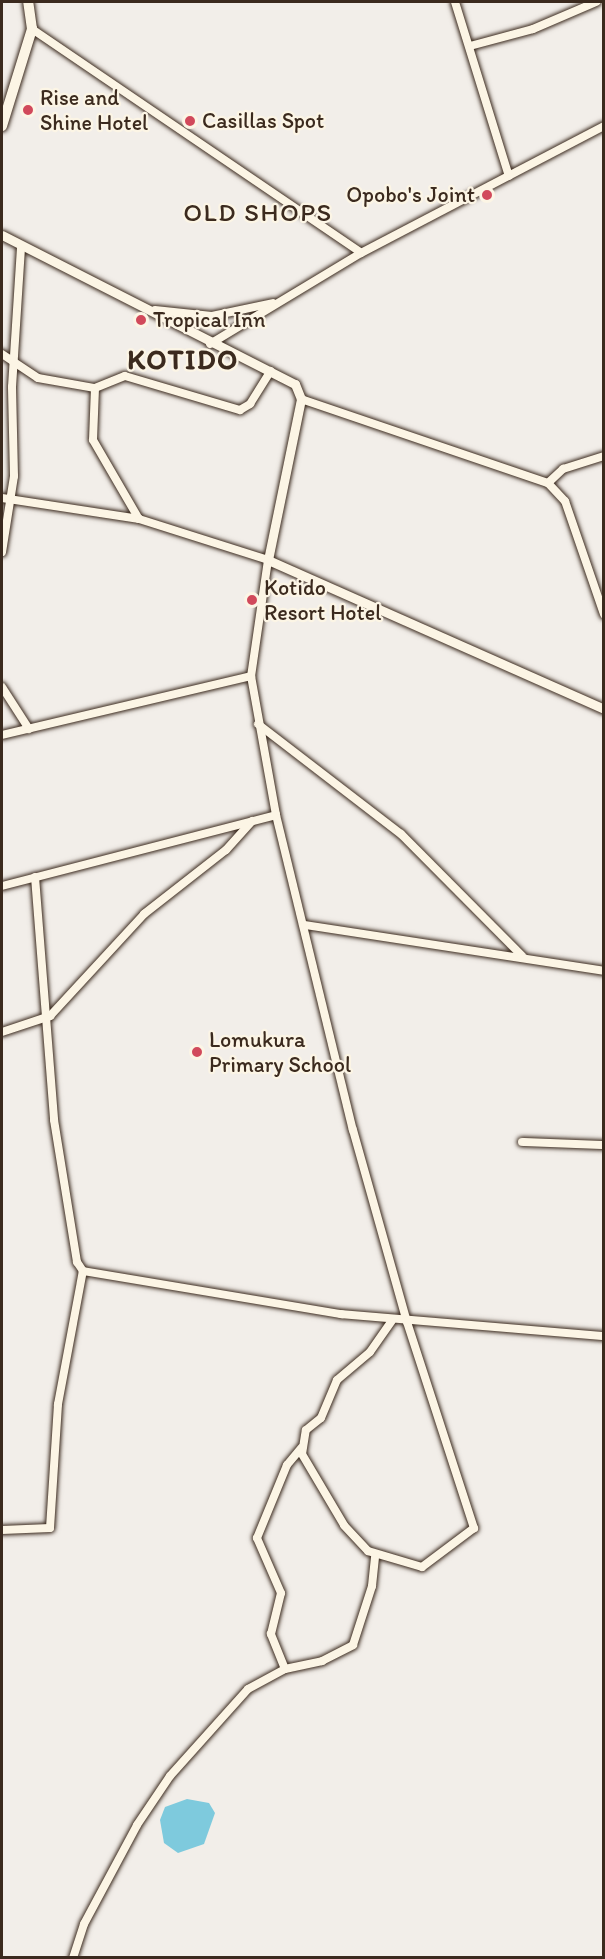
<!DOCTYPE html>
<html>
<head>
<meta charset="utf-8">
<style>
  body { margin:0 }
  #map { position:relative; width:605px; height:1959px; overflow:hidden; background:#f2eee9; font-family:Itim,sans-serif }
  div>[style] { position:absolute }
  .water>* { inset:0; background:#7ecadd }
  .roads { filter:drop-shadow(0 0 2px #3b2a1e) drop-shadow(0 0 2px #3b2a1e) }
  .minor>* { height:8px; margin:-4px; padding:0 4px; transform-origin:4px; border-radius:4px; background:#fcf5e5 }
  .tertiary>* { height:9px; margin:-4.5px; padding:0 4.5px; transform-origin:4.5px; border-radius:4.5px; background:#fcf5e5 }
  .secondary>* { height:10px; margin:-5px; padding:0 5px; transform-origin:5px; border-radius:5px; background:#fcf5e5 }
  .dots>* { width:16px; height:16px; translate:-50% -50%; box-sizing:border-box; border:3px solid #fcf5e5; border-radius:50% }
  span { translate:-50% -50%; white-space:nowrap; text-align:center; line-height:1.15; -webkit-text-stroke:4.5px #fcf5e5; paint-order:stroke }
  .poi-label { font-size:22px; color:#3b2a1e }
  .left { translate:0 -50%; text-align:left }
  .right { translate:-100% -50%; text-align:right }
  .quarter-label { font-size:26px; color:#3b2a1e; letter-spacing:1.5px }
  .district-label { font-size:28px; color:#3b2a1e; font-weight:700; letter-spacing:1.5px }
  .frame { position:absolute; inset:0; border:3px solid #3b2a1e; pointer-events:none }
</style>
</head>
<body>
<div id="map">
  <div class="water">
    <div style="clip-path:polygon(187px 1799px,209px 1803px,215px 1813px,204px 1844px,178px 1853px,164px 1843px,160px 1820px,165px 1807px)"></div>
  </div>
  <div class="roads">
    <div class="minor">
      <div style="left:455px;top:2px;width:182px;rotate:72.8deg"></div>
      <div style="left:32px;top:29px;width:398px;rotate:34.2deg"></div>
      <div style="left:470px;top:46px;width:65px;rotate:-15.1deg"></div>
      <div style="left:533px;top:29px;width:69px;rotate:-23.2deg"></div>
      <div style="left:155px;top:310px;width:57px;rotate:6deg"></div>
      <div style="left:212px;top:316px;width:62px;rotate:-12deg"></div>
      <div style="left:210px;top:344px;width:176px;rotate:-31.1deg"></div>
      <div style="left:361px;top:253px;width:274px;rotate:-27.6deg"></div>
      <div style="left:2px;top:354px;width:43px;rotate:33.7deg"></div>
      <div style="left:38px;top:378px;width:58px;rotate:10deg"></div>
      <div style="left:95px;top:388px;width:32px;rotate:-22deg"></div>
      <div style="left:125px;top:376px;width:120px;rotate:16.5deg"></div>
      <div style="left:240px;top:410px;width:12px;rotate:-31deg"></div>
      <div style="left:250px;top:404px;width:39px;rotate:-58deg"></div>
      <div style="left:95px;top:388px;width:52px;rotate:92.2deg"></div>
      <div style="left:93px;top:440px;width:91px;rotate:59.8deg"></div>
      <div style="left:301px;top:399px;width:261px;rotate:18.8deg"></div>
      <div style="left:548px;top:483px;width:25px;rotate:47deg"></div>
      <div style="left:565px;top:501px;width:120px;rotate:71deg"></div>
      <div style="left:548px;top:483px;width:21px;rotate:-43deg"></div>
      <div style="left:563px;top:469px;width:43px;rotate:-17.6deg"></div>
      <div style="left:2px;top:498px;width:139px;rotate:8.7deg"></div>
      <div style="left:139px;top:519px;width:135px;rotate:17.6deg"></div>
      <div style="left:268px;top:560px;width:117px;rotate:98.3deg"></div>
      <div style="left:251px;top:676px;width:141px;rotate:79.8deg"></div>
      <div style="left:276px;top:815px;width:324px;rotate:76.3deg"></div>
      <div style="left:353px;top:1130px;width:199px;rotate:74.3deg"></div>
      <div style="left:407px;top:1322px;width:217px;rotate:72deg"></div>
      <div style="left:474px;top:1528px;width:65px;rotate:143.1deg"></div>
      <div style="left:422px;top:1567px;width:56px;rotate:-163.5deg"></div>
      <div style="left:368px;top:1551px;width:35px;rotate:-133deg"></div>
      <div style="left:344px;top:1525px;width:82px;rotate:-120.6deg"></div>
      <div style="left:302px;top:1454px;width:24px;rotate:-81deg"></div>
      <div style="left:306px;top:1430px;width:19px;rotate:-39deg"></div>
      <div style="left:321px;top:1418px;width:41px;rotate:-67.2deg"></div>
      <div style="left:337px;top:1380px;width:43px;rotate:-40.3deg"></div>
      <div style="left:370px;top:1352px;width:38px;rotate:-55deg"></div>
      <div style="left:2px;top:552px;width:77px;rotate:-81deg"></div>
      <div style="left:14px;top:476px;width:89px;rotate:-91.3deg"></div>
      <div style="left:12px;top:387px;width:141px;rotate:-86.3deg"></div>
      <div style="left:2px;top:687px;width:50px;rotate:57.3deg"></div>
      <div style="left:258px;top:724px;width:180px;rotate:37.6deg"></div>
      <div style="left:401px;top:834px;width:172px;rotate:45.2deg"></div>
      <div style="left:2px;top:735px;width:256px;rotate:-13.3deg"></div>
      <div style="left:35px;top:877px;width:244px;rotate:85.5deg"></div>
      <div style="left:54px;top:1120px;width:144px;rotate:80.8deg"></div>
      <div style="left:77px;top:1262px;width:11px;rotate:56deg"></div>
      <div style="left:83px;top:1271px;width:262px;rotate:9.5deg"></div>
      <div style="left:341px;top:1314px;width:264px;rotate:4.8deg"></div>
      <div style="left:2px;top:886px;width:283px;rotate:-14.5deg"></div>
      <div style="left:305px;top:925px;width:303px;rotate:8.7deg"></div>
      <div style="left:2px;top:1032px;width:51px;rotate:-18.4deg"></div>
      <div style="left:50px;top:1016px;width:139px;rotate:-47.3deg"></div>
      <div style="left:144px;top:914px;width:104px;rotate:-38deg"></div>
      <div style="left:226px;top:850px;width:39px;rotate:-48deg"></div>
      <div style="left:522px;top:1142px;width:82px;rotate:2.1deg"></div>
      <div style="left:2px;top:1530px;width:48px;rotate:-2.4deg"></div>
      <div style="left:50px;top:1528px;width:124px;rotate:-86.3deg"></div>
      <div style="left:58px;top:1404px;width:135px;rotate:-79.4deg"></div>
      <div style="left:285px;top:1669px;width:38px;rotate:-112deg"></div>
      <div style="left:271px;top:1634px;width:42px;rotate:-76.3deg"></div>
      <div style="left:281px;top:1593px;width:60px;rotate:-113.6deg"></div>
      <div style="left:257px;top:1538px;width:79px;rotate:-67.7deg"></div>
      <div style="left:287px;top:1465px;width:23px;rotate:-50deg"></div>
      <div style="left:73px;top:1958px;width:36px;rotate:-72deg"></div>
      <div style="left:84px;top:1924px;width:112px;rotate:-61.8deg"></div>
      <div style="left:137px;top:1825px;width:59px;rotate:-56deg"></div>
      <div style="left:170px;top:1776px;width:117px;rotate:-48.1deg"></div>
      <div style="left:248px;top:1689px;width:42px;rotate:-28.4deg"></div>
      <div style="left:285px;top:1669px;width:38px;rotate:-12deg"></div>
      <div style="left:322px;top:1661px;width:35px;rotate:-27deg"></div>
      <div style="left:353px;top:1645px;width:62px;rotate:-72.1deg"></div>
      <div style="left:372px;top:1586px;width:31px;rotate:-84deg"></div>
    </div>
    <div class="tertiary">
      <div style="left:2px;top:235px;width:329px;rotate:27deg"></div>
      <div style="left:295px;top:384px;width:16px;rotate:68deg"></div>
      <div style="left:301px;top:399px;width:164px;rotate:101.6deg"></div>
      <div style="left:268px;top:560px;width:368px;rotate:23.9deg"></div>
    </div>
    <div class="secondary">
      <div style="left:2px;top:126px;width:102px;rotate:-72.8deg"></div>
      <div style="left:32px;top:29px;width:27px;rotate:-98deg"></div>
    </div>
  </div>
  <div class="dots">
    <div style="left:28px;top:110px;background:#d1495b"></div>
    <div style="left:190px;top:121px;background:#d1495b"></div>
    <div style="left:487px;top:195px;background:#d1495b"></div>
    <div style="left:141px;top:320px;background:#d1495b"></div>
    <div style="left:252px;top:600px;background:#d1495b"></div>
    <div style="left:197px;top:1052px;background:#d1495b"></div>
  </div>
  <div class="poi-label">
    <span class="left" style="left:40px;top:110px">Rise and<br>Shine Hotel</span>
    <span class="left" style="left:202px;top:121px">Casillas Spot</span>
    <span class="right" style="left:475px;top:195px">Opobo's Joint</span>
    <span class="left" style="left:153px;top:320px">Tropical Inn</span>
    <span class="left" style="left:264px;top:600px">Kotido<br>Resort Hotel</span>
    <span class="left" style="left:209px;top:1052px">Lomukura<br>Primary School</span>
  </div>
  <div class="quarter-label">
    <span style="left:258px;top:213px">OLD SHOPS</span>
  </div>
  <div class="district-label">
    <span style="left:183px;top:359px">KOTIDO</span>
  </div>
  <div class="frame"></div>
</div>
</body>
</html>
